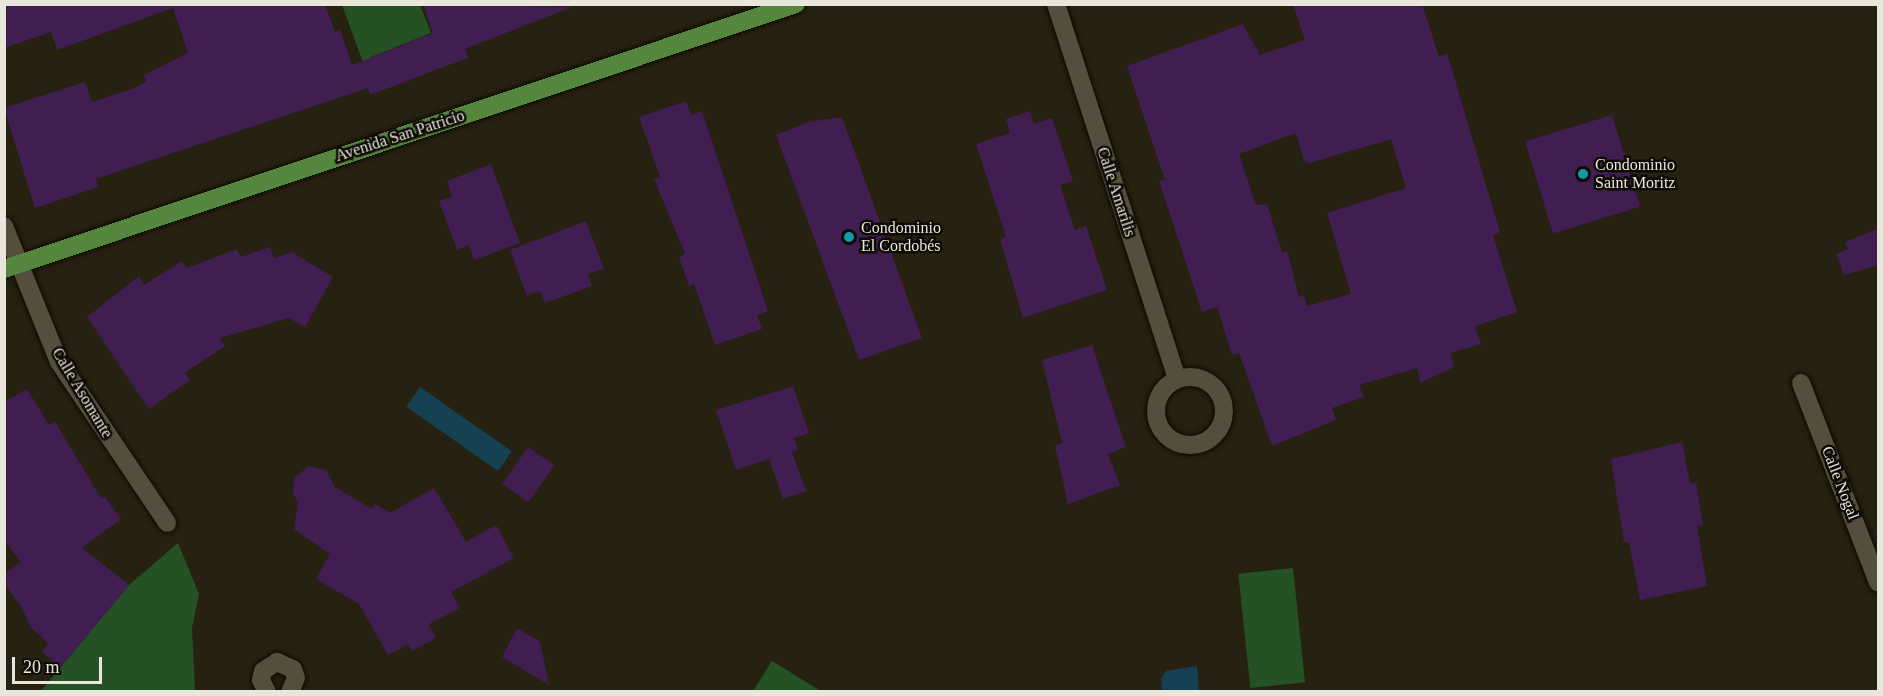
<!DOCTYPE html>
<html>
<head>
<meta charset="utf-8">
<style>
  body { margin:0 }
  #map { position:relative; width:1883px; height:696px; overflow:hidden; background:#262111; font-family:Georgia,serif }
  div>[style] { position:absolute }
  .green>* { inset:0; background:#255224; transform-origin:0 0 }
  .water>* { inset:0; background:#144253; transform-origin:0 0 }
  .building>* { inset:0; background:#411e51; transform-origin:0 0 }
  .roads { filter:drop-shadow(0 0 2px #0f0a00) drop-shadow(0 0 2px #0f0a00) }
  .minor>* { height:18px; margin:-9px; padding:0 9px; transform-origin:9px; border-radius:9px; background:#544e3d }
  .minor>.ring { margin:-9px; padding:0; box-sizing:content-box; background:none; border:18px solid #544e3d; border-radius:50% }
  .major>* { height:18px; margin:-9px; padding:0 9px; transform-origin:9px; border-radius:9px; background:#54863e }
  .dots>* { width:16px; height:16px; translate:-50% -50%; box-sizing:border-box; border:3px solid #0d0b05; border-radius:50% }
  span { translate:-50% -50%; white-space:nowrap; text-align:center; line-height:1.15; -webkit-text-stroke:5px #0d0b05; paint-order:stroke }
  .street-label { font-size:16px; color:#e9e6dc }
  .poi-label { font-size:16px; color:#e9e6dc }
  .left { translate:0 -50%; text-align:left }
  .frame { position:absolute; inset:0; border:6px solid #e9e6dc; pointer-events:none }
  .scale { position:absolute; left:12px; top:657px; width:90px; height:27px; box-sizing:border-box; border:3px solid #e9e6dc; border-top:0; padding-left:8px; font-size:18px; line-height:21px; white-space:nowrap; color:#e9e6dc; -webkit-text-stroke:4px #0d0b05; paint-order:stroke }
</style>
</head>
<body>
<div id="map">
  <div class="green">
    <div style="clip-path:polygon(342px 5px,420px 5px,431px 33px,371px 57px,378px 82px,371px 84px)"></div>
    <div style="clip-path:polygon(178px 543px,199px 594px,192px 628px,195px 691px,40px 692px,129px 585px)"></div>
    <div style="left:1293px;top:568px;width:115px;height:55px;rotate:84deg"></div>
    <div style="clip-path:polygon(772px 661px,821px 691px,753px 691px)"></div>
  </div>
  <div class="water">
    <div style="left:420px;top:387px;width:112px;height:24px;rotate:35deg"></div>
    <div style="clip-path:polygon(1197px 666px,1199px 691px,1162px 691px,1161px 679px,1166px 671px)"></div>
  </div>
  <div class="building">
    <div style="clip-path:polygon(4px 4px,325px 4px,335px 32px,340px 29px,352px 65px,433px 33px,423px 4px,572px 7px,465px 49px,468px 58px,441px 68px,370px 95px,368px 88px,143px 163px,96px 179px,98px 187px,35px 208px,4px 108px,85px 82px,92px 102px,137px 87px,146px 81px,144px 75px,188px 53px,173px 8px,57px 50px,51px 32px,4px 48px)"></div>
    <div style="clip-path:polygon(evenodd,1293px 4px,1422px 4px,1439px 57px,1447px 53px,1500px 232px,1493px 235px,1517px 312px,1475px 326px,1481px 344px,1450px 353px,1454px 367px,1420px 383px,1417px 368px,1359px 385px,1364px 397px,1332px 408px,1336px 420px,1272px 446px,1239px 353px,1232px 355px,1217px 307px,1202px 312px,1159px 181px,1165px 180px,1127px 66px,1243px 24px,1260px 55px,1305px 40px,1293px 4px,1296px 133px,1304px 161px,1310px 163px,1391px 139px,1406px 188px,1327px 213px,1351px 294px,1307px 306px,1304px 296px,1299px 297px,1287px 251px,1282px 252px,1267px 204px,1256px 205px,1239px 154px,1296px 133px)"></div>
    <div style="clip-path:polygon(686px 101px,691px 115px,702px 111px,768px 311px,757px 315px,762px 329px,715px 345px,694px 284px,689px 286px,679px 257px,685px 254px,654px 179px,660px 177px,639px 117px)"></div>
    <div style="clip-path:polygon(1030px 111px,1034px 124px,1052px 118px,1073px 181px,1060px 185px,1075px 230px,1086px 226px,1107px 290px,1023px 318px,1000px 239px,1006px 237px,976px 144px,1010px 133px,1006px 119px)"></div>
    <div style="left:1612px;top:115px;width:96px;height:91px;rotate:73deg"></div>
    <div style="clip-path:polygon(842px 117px,922px 338px,859px 360px,776px 135px,808px 122px)"></div>
    <div style="clip-path:polygon(491px 164px,520px 243px,474px 260px,469px 245px,457px 250px,439px 201px,452px 196px,447px 181px)"></div>
    <div style="clip-path:polygon(586px 221px,604px 269px,588px 274px,592px 286px,545px 303px,540px 291px,527px 296px,510px 250px)"></div>
    <div style="clip-path:polygon(1878px 229px,1878px 265px,1844px 275px,1836px 254px,1848px 249px,1845px 242px)"></div>
    <div style="clip-path:polygon(270px 247px,274px 258px,292px 252px,333px 277px,305px 327px,289px 318px,220px 338px,225px 346px,185px 373px,190px 380px,149px 409px,87px 317px,139px 276px,144px 285px,182px 261px,187px 268px,237px 249px,241px 257px)"></div>
    <div style="clip-path:polygon(1092px 345px,1126px 447px,1108px 454px,1120px 485px,1068px 504px,1055px 446px,1062px 443px,1042px 360px)"></div>
    <div style="clip-path:polygon(793px 386px,809px 433px,794px 438px,798px 450px,792px 452px,806px 491px,783px 499px,769px 459px,736px 470px,716px 410px)"></div>
    <div style="clip-path:polygon(27px 389px,49px 425px,55px 422px,101px 498px,104px 496px,121px 519px,82px 548px,129px 585px,61px 667px,42px 652px,48px 643px,31px 628px,22px 608px,4px 583px,4px 574px,21px 562px,4px 540px,4px 402px)"></div>
    <div style="clip-path:polygon(1682px 442px,1690px 483px,1696px 482px,1703px 525px,1697px 526px,1707px 586px,1640px 600px,1629px 542px,1624px 542px,1611px 459px)"></div>
    <div style="left:528px;top:447px;width:32px;height:45px;rotate:35deg"></div>
    <div style="clip-path:polygon(309px 466px,326px 470px,335px 487px,372px 509px,375px 504px,390px 513px,434px 488px,466px 542px,496px 525px,514px 558px,451px 592px,460px 608px,429px 624px,436px 638px,412px 651px,408px 644px,388px 655px,359px 604px,316px 579px,330px 554px,294px 529px,298px 503px,293px 493px,294px 478px)"></div>
    <div style="clip-path:polygon(517px 628px,540px 642px,549px 685px,502px 657px)"></div>
  </div>
  <div class="roads">
    <div class="minor">
      <div style="left:1056px;top:4px;width:394px;rotate:72.1deg"></div>
      <div style="left:4px;top:226px;width:147px;rotate:68deg"></div>
      <div style="left:59px;top:362px;width:194px;rotate:56.1deg"></div>
      <div class="ring" style="left:1156px;top:377px;width:50px;height:50px"></div>
      <div style="left:1801px;top:383px;width:214px;rotate:68.9deg"></div>
      <div style="left:267px;top:692px;width:13px;rotate:-117deg"></div>
      <div style="left:261px;top:680px;width:9px;rotate:-77deg"></div>
      <div style="left:263px;top:671px;width:17px;rotate:-33deg"></div>
      <div style="left:277px;top:662px;width:17px;rotate:24deg"></div>
      <div style="left:293px;top:669px;width:9px;rotate:72deg"></div>
      <div style="left:296px;top:678px;width:15px;rotate:113deg"></div>
    </div>
    <div class="major">
      <div style="left:4px;top:269px;width:835px;rotate:-18.5deg"></div>
    </div>
  </div>
  <div class="dots">
    <div style="left:1583px;top:174px;background:#0f9aa8"></div>
    <div style="left:849px;top:237px;background:#0f9aa8"></div>
  </div>
  <div class="street-label">
    <span style="left:400px;top:136px;rotate:-18deg">Avenida San Patricio</span>
    <span style="left:1116px;top:192px;rotate:72deg">Calle Amarilis</span>
    <span style="left:82px;top:393px;rotate:59deg">Calle Asomante</span>
    <span style="left:1840px;top:483px;rotate:69deg">Calle Nogal</span>
  </div>
  <div class="poi-label">
    <span class="left" style="left:1595px;top:174px">Condominio<br>Saint Moritz</span>
    <span class="left" style="left:861px;top:237px">Condominio<br>El Cordobés</span>
  </div>
  <div class="frame"></div>
  <div class="scale">20 m</div>
</div>
</body>
</html>
